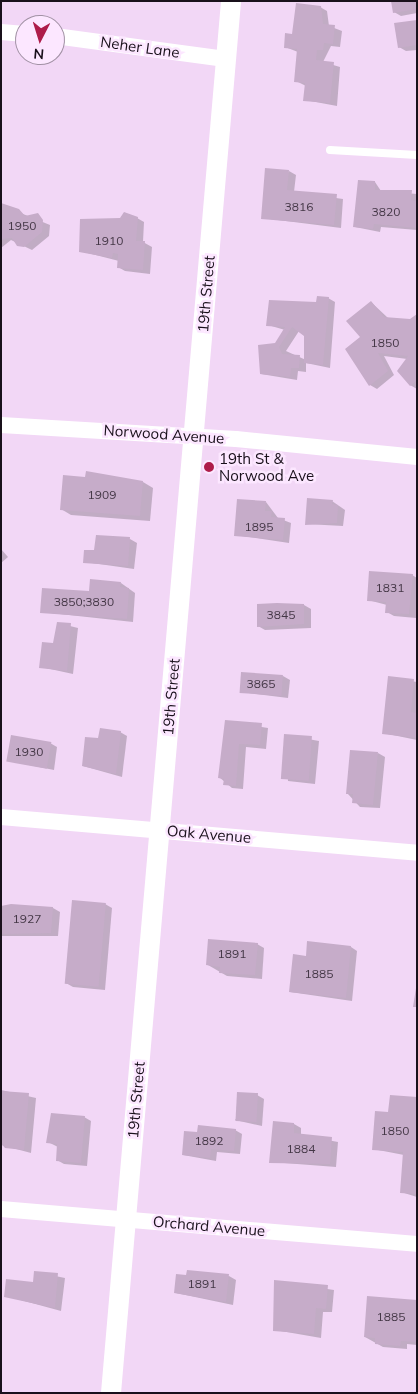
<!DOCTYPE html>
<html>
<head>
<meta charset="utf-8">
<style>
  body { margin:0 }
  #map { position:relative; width:418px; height:1394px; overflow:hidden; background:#f2d7f6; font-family:Mulish,sans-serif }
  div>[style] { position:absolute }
  .shadow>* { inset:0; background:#0003 }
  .building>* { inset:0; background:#c6acc9; transform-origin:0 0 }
  .service>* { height:8px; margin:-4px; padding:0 4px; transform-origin:4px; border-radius:4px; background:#fff }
  .minor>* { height:16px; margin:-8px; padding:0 8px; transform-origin:8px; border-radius:8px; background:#fff }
  .tertiary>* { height:20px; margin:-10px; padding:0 10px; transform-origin:10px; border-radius:10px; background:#fff }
  .dots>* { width:14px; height:14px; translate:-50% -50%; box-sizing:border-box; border:2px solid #fce7ff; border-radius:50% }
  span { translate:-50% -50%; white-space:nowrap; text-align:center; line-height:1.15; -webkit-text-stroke:5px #fce7ff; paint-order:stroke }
  .number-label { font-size:12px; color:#443746 }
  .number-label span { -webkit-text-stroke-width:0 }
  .street-label { font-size:15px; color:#19101b }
  .poi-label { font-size:15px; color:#19101b }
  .left { translate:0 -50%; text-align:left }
  .frame { position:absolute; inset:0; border:2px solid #19101b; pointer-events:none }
  .north { position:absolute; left:15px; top:15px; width:50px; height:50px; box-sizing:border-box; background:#fce7ff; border:1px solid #a191a4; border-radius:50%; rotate:185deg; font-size:14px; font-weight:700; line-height:20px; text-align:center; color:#19101b }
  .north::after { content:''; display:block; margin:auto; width:18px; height:22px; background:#ae1c4a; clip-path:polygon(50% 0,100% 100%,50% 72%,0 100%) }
</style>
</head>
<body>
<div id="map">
  <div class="shadow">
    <div style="clip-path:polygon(417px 1px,417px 13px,401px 16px,394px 12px)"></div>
    <div style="clip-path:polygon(320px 7px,327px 11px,329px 26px,342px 31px,340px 47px,331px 46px,323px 62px,340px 67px,337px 106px,305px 100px,306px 86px,296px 81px,298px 52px,285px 47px)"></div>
    <div style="clip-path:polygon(417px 21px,417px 50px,406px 51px,399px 47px)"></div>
    <div style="clip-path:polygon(289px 171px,296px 175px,294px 192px,343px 199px,341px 228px,262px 218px)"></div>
    <div style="clip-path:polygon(375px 182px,381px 191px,417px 194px,417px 230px,381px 227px,380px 232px,355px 227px)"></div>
    <div style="clip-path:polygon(1px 205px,50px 225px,49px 236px,32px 250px,11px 240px,1px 248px)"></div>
    <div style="clip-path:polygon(137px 218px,144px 222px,143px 242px,152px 247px,150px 274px,125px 271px,118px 267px,119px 261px,80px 251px)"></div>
    <div style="clip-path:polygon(evenodd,328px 298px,335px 302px,330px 368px,306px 363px,306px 372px,298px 371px,297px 380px,261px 374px,285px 330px,268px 325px,328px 298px,299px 331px,305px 336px,306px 360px,286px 351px,299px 331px)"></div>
    <div style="clip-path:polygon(371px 302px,388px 318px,410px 321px,417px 315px,417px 389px,410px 385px,407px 359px,384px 356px,394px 375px,377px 389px,370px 385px,361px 337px)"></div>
    <div style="clip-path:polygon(143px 482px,153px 488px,150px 521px,71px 515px,61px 509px)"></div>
    <div style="clip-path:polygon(332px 501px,345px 510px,343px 526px,306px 524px)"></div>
    <div style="clip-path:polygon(266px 502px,278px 518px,291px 523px,289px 543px,235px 535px)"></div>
    <div style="clip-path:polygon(130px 539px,137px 543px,134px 569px,85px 562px,96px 552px)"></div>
    <div style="clip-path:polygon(1px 549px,8px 557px,1px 563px)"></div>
    <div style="clip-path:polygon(412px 575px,417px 578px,416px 618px,394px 616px,387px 612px,387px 605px,368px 600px)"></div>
    <div style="clip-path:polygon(121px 583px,135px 593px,133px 622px,41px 612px)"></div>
    <div style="clip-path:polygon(258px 605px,304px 605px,311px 609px,311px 628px,265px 630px,258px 626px)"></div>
    <div style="clip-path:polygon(58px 623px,78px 628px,73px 674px,41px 667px,54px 645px)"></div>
    <div style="clip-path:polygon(283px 676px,290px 680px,288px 698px,241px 692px)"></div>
    <div style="clip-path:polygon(390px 678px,417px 682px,417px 740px,383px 733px)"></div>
    <div style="clip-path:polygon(226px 721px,268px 728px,266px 749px,246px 747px,243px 789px,232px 788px,219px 777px)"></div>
    <div style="clip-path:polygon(120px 732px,127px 736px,122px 777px,83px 766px,99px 740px)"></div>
    <div style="clip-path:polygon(286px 735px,319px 741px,315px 784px,288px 781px)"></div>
    <div style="clip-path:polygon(50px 743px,57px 747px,54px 770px,9px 761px)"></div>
    <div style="clip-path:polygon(378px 753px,385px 757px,380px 808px,360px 807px,347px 793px)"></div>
    <div style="clip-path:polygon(105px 904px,112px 908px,105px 990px,73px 987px,66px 983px)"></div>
    <div style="clip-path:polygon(1px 906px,53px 908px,60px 912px,58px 936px,1px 936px)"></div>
    <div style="clip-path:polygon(257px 944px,264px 948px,262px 979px,227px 976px,208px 965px)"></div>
    <div style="clip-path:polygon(351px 947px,357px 951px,352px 1001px,290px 992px,307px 957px)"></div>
    <div style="clip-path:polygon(1px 1090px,36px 1098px,31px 1153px,1px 1145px)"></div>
    <div style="clip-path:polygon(257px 1095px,264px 1099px,262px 1126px,235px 1120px)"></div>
    <div style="clip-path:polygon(417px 1099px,417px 1197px,401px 1192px,404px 1155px,373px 1149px,389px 1113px)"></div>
    <div style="clip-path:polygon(84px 1117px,91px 1121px,87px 1166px,64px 1164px,57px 1160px,58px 1147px,48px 1142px)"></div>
    <div style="clip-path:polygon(274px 1122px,294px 1124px,301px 1128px,301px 1135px,338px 1142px,336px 1167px,271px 1162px)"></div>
    <div style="clip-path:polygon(235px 1130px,242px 1134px,240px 1154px,217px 1152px,216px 1161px,183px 1155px,198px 1134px)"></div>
    <div style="clip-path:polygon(36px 1272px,65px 1278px,61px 1311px,6px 1296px,34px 1283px)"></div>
    <div style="clip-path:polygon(229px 1276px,236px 1280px,233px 1305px,176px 1293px)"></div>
    <div style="clip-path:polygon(275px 1281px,334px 1290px,332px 1312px,323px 1312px,321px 1338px,275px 1330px)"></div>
    <div style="clip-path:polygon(417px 1301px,417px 1345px,407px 1344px,407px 1349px,383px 1347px,365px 1337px)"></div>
  </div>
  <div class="building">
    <div style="clip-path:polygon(391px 1px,417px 1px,417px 9px,393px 13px)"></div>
    <div style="clip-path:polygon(296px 3px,321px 6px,323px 24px,335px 25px,333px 44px,324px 43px,323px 50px,317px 50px,316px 60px,334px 62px,330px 103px,303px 101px,305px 83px,294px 82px,297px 49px,284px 48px,285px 33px,292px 34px)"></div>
    <div style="clip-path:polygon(417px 20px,417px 45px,398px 48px,394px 23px)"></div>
    <div style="clip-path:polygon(265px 168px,289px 170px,287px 190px,337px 194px,334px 225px,261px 219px)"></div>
    <div style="clip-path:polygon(358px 180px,375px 181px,375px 190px,412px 190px,411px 200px,417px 201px,417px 228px,374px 224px,373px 229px,353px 227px)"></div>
    <div style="clip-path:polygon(1px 203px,19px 209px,25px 216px,38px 213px,43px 220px,42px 232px,24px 247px,17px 246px,12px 238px,1px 239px)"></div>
    <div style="clip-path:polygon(124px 212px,138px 217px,136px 241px,145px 241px,143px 270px,117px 268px,118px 254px,113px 253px,112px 258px,79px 252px,80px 219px,120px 218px)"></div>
    <div style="clip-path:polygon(317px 296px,329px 297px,323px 365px,304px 363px,304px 336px,292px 327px,279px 347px,282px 354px,300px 355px,299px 368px,291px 368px,290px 377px,260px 374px,258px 345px,275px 343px,285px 327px,266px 326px,269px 300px,316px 302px)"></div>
    <div style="clip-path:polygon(371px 301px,384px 317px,410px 319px,417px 314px,417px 380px,410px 386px,397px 371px,408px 356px,378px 353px,388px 371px,369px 386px,345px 349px,360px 337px,346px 321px)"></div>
    <div style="clip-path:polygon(86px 471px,143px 481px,140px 516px,60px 510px,63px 475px,85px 477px)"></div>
    <div style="clip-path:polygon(307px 498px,333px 500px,332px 504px,338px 505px,337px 523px,305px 525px)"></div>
    <div style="clip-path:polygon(237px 499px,266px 501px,265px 511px,272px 511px,271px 517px,285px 518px,283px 540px,234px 536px)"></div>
    <div style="clip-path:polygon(96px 535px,130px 537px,128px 566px,83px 563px,84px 550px,94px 550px)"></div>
    <div style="clip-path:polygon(369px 571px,413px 574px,409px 614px,385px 613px,386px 602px,367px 601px)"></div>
    <div style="clip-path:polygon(90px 579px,121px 582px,120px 587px,129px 588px,127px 619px,40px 613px,42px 588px,89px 591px)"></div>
    <div style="clip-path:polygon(277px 603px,304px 604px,304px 624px,257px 627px,257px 604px)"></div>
    <div style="clip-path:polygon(57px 622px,71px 623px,67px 671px,39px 668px,42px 642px,53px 643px)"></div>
    <div style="left:241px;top:672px;width:42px;height:21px;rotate:4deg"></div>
    <div style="clip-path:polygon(388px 676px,414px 679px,411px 712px,417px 713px,417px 738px,382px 734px)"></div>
    <div style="clip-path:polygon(225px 720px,262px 723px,260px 745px,239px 744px,236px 786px,223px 785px,224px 779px,218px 778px)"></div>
    <div style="clip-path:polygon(100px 728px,121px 731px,116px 774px,82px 766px,85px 737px,98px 738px)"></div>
    <div style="left:284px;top:734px;width:28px;height:45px;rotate:4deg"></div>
    <div style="left:11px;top:735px;width:41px;height:27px;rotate:10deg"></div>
    <div style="clip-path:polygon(350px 750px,378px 752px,373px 805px,352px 803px,353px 794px,346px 794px)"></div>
    <div style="left:72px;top:900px;width:34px;height:84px;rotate:5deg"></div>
    <div style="clip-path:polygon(11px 904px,53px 907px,51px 933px,1px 934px,1px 906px)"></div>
    <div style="clip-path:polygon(208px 939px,258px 943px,255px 975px,219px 973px,220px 967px,206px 965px)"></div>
    <div style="clip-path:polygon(307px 941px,351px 946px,346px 998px,289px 992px,293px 954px,306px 956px)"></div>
    <div style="clip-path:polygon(417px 982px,417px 1007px,413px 1007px)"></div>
    <div style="clip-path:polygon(1px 1091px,29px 1093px,24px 1150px,5px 1148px,1px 1143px)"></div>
    <div style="left:237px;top:1092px;width:21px;height:29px;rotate:3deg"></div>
    <div style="clip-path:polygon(390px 1095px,417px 1097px,417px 1194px,400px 1193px,403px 1152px,372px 1150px,375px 1111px,388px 1112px)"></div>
    <div style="clip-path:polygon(51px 1113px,85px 1116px,81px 1163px,56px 1161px,57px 1144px,46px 1143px)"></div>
    <div style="clip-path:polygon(273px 1121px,294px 1123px,294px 1133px,332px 1137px,330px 1164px,269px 1163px)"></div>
    <div style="clip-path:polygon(198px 1125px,236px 1129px,234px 1151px,211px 1149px,210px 1158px,182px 1155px,184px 1131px,197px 1132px)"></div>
    <div style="clip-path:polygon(187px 1270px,229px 1274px,226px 1302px,174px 1293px,176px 1274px,186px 1275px)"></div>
    <div style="clip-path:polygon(34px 1271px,58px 1273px,55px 1308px,4px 1297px,6px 1279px,33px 1282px)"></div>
    <div style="clip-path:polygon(274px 1280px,328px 1285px,326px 1309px,316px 1308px,314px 1334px,273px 1331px)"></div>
    <div style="clip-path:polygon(367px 1296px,417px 1300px,416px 1342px,401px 1341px,400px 1346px,375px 1344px,375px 1338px,364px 1337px)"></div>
  </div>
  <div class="service">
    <div style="left:330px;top:150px;width:87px;rotate:3.3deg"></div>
  </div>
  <div class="minor">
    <div style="left:1px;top:32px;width:24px;rotate:5deg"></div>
    <div style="left:55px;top:36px;width:172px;rotate:7.7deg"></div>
    <div style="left:1px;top:425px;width:235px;rotate:3.4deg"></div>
    <div style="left:236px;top:439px;width:182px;rotate:5.7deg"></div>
    <div style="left:1px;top:817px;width:418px;rotate:4.9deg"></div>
    <div style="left:1px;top:1209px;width:417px;rotate:4.8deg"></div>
  </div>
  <div class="tertiary">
    <div style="left:111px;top:1393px;width:1397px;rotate:-85.07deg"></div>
  </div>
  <div class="dots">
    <div style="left:209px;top:467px;background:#ae1c4a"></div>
  </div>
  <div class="number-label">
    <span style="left:299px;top:207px">3816</span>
    <span style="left:386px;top:212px">3820</span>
    <span style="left:22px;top:226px">1950</span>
    <span style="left:109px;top:241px">1910</span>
    <span style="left:385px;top:343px">1850</span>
    <span style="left:102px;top:495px">1909</span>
    <span style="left:259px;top:527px">1895</span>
    <span style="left:390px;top:588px">1831</span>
    <span style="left:84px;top:602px">3850;3830</span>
    <span style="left:281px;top:615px">3845</span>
    <span style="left:261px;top:684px">3865</span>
    <span style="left:29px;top:752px">1930</span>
    <span style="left:27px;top:919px">1927</span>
    <span style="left:232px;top:954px">1891</span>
    <span style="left:319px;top:974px">1885</span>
    <span style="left:395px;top:1131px">1850</span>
    <span style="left:209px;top:1141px">1892</span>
    <span style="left:301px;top:1149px">1884</span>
    <span style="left:202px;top:1284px">1891</span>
    <span style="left:391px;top:1317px">1885</span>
  </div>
  <div class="street-label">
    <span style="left:140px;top:47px;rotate:8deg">Neher Lane</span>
    <span style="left:206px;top:294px;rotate:-85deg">19th Street</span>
    <span style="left:164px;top:434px;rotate:4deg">Norwood Avenue</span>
    <span style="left:171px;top:697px;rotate:-85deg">19th Street</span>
    <span style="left:209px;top:834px;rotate:5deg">Oak Avenue</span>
    <span style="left:136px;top:1100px;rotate:-85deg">19th Street</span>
    <span style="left:209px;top:1226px;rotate:5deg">Orchard Avenue</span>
  </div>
  <div class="poi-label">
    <span class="left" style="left:219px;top:467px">19th St &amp;<br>Norwood Ave</span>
  </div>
  <div class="frame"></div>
  <div class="north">N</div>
</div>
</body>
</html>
